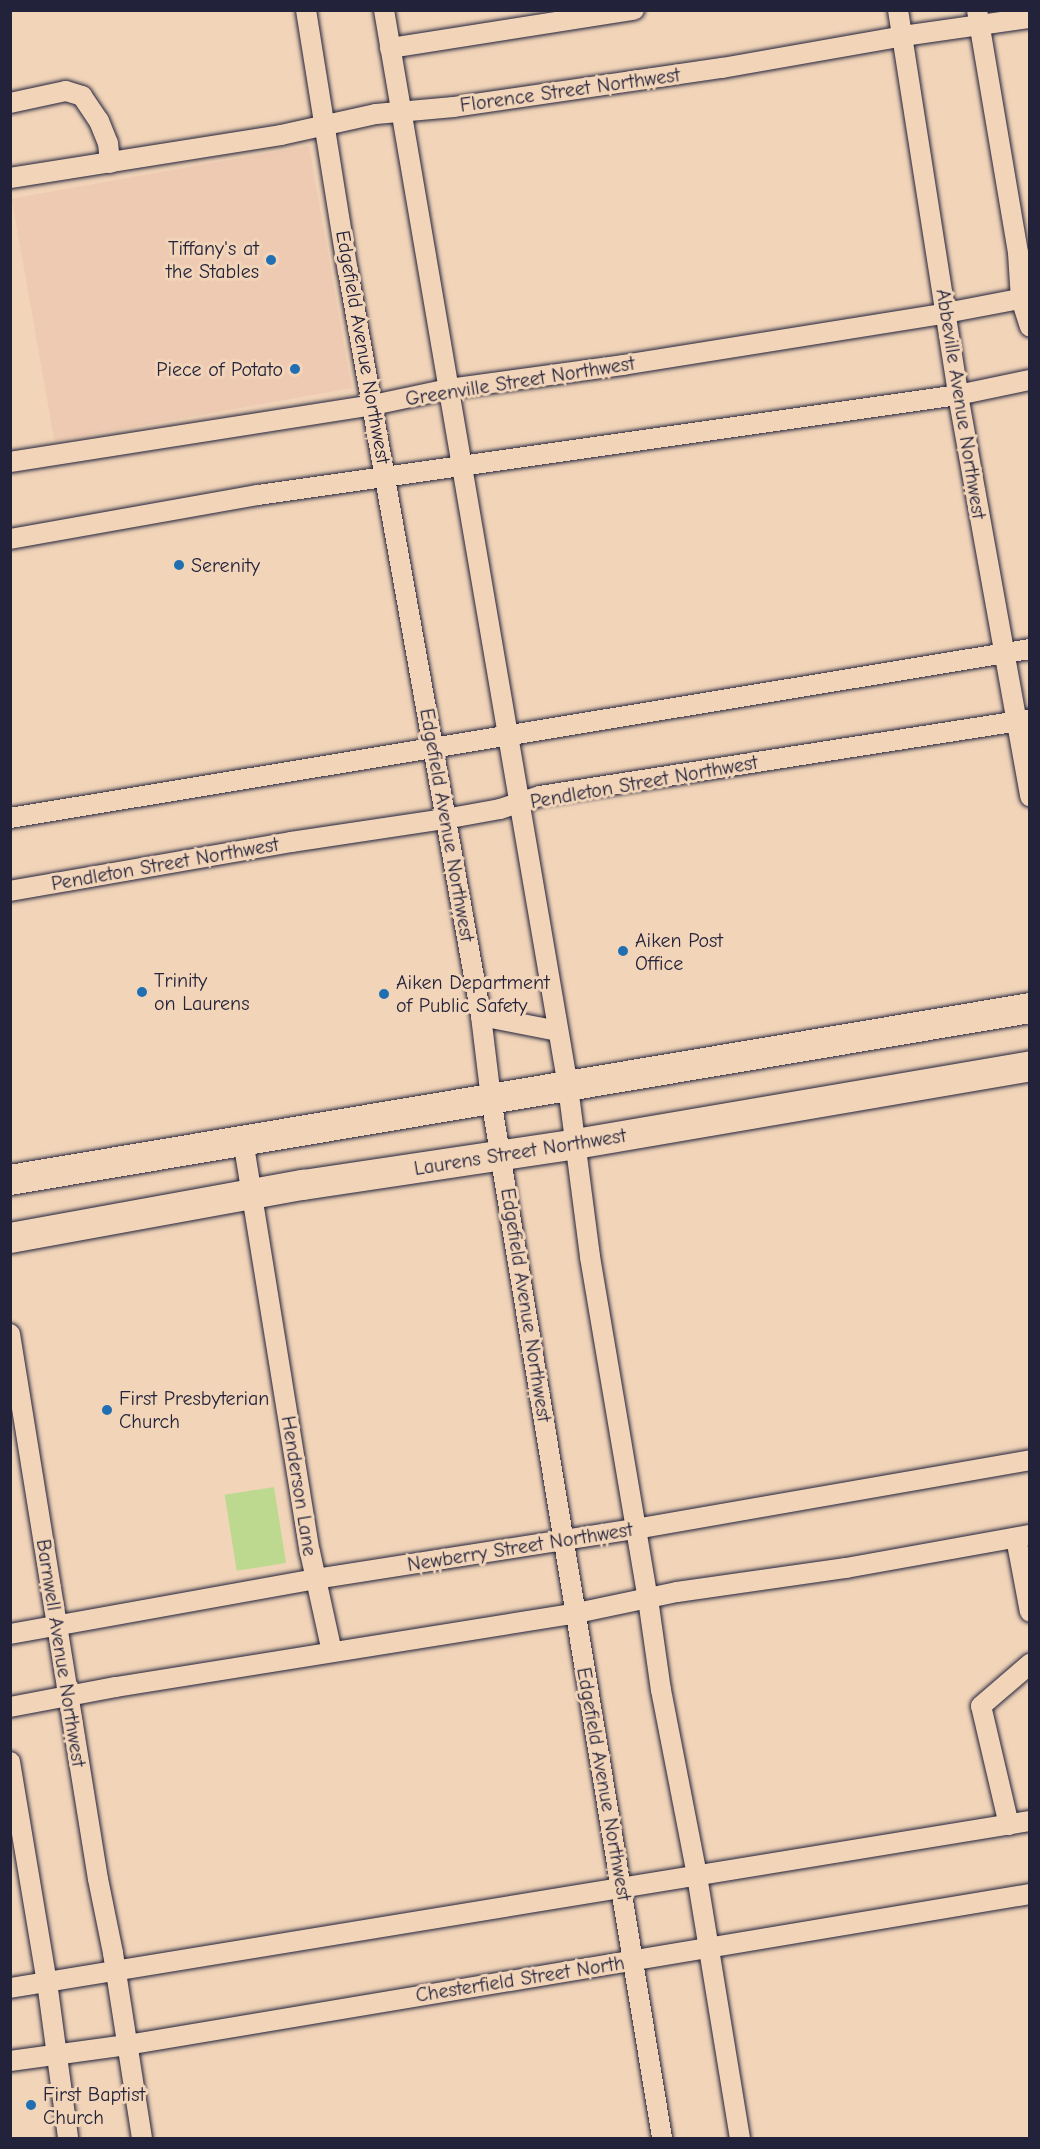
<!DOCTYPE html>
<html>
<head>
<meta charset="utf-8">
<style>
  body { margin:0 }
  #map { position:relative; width:1040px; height:2149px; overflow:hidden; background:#f2d5b9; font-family:"Comic Neue",sans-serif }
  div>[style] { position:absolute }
  .built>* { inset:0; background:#efcab3; transform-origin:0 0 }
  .green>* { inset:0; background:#bdd990; transform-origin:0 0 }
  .roads { filter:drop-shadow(0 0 2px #22223b) drop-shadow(0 0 2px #22223b) }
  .street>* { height:20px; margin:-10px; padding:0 10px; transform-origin:10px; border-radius:10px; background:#f2d5b9 }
  .primary>* { height:30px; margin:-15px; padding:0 15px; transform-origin:15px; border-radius:15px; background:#f2d5b9 }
  .dots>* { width:16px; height:16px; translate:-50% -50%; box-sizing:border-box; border:3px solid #f2d5b9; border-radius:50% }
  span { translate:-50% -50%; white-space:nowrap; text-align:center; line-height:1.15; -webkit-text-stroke:6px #f2d5b9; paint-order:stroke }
  .street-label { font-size:20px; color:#22223b }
  .poi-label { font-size:20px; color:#22223b }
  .right { translate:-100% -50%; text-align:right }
  .left { translate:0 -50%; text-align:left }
  .frame { position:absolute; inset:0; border:12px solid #22223b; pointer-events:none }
</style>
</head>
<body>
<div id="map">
  <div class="built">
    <div style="left:309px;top:146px;width:246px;height:302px;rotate:80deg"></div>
  </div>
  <div class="green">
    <div style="left:274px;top:1487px;width:77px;height:50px;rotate:81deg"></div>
  </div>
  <div class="roads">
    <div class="street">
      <div style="left:306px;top:10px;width:264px;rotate:80.9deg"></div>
      <div style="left:348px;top:271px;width:757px;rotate:79.88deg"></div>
      <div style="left:481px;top:1016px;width:84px;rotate:83.1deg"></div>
      <div style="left:491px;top:1099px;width:1053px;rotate:80.65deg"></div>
      <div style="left:384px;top:10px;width:1093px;rotate:80.3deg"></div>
      <div style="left:568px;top:1087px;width:171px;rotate:82.6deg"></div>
      <div style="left:590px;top:1257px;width:347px;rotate:80.4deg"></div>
      <div style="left:648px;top:1599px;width:92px;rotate:81.9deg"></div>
      <div style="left:661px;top:1690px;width:189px;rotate:79deg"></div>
      <div style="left:697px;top:1876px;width:266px;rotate:80.7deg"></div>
      <div style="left:898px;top:10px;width:390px;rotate:81.1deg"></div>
      <div style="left:958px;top:395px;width:408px;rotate:79.8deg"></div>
      <div style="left:977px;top:10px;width:246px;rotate:80.4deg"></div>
      <div style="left:1018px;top:253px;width:46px;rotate:86.3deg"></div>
      <div style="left:1021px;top:299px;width:29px;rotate:72deg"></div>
      <div style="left:390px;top:48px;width:247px;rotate:-8.9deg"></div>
      <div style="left:10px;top:103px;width:57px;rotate:-12.1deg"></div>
      <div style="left:66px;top:91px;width:17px;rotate:17deg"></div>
      <div style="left:82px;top:96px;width:30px;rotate:56deg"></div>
      <div style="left:99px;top:121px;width:24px;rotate:68deg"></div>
      <div style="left:108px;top:143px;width:20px;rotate:84deg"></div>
      <div style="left:10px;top:178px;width:274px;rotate:-9deg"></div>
      <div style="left:281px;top:135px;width:97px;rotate:-12.5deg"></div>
      <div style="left:376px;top:114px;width:78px;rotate:-5.1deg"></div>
      <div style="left:454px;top:107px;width:271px;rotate:-8.3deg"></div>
      <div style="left:722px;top:68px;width:184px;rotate:-10deg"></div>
      <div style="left:903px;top:36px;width:128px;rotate:-8.1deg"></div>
      <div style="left:10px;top:462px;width:367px;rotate:-8.9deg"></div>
      <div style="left:373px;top:405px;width:77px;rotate:-12deg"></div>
      <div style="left:448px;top:389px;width:177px;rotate:-7.8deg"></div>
      <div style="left:623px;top:365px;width:327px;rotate:-9.1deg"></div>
      <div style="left:946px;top:313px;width:86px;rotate:-10.8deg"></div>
      <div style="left:10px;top:539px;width:252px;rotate:-10.1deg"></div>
      <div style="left:258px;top:495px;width:707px;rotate:-8.13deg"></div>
      <div style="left:958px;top:395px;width:74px;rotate:-11.8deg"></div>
      <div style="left:10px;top:818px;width:1034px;rotate:-9.41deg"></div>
      <div style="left:10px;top:891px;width:285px;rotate:-9.9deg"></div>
      <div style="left:291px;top:842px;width:156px;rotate:-8.5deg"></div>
      <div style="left:445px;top:819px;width:56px;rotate:-10.3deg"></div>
      <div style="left:500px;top:809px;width:42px;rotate:-18deg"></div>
      <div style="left:540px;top:796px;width:496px;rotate:-8.9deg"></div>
      <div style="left:481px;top:1016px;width:78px;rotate:11deg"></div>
      <div style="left:243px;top:1140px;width:417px;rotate:80.8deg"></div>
      <div style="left:310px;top:1552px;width:102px;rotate:77.6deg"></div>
      <div style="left:10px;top:1334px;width:552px;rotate:80.83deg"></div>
      <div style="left:98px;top:1879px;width:76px;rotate:78.5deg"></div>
      <div style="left:113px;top:1953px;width:187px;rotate:81.1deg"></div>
      <div style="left:1016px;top:1538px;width:75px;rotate:79.3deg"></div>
      <div style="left:10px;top:1634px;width:310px;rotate:-10.2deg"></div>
      <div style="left:315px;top:1579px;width:325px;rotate:-8.9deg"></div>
      <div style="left:636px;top:1529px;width:400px;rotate:-9.9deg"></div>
      <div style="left:10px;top:1707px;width:108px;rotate:-10.7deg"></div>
      <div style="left:116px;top:1687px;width:467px;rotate:-9.1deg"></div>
      <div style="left:577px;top:1613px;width:102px;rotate:-11.9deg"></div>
      <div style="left:677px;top:1592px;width:171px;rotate:-8.1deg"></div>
      <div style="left:846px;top:1568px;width:187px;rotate:-10.2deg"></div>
      <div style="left:10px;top:1762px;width:223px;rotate:80.5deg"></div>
      <div style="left:47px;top:1982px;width:157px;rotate:82.3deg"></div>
      <div style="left:1009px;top:1825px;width:122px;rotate:-103.2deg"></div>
      <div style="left:981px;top:1706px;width:65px;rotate:-40.6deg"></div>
      <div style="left:10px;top:1988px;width:1034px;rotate:-9.3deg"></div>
      <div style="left:10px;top:2061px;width:118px;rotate:-7.8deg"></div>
      <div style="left:127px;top:2045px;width:916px;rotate:-9.49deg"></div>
    </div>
    <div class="primary">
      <div style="left:10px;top:1180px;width:1034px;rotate:-9.57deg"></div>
      <div style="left:10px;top:1238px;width:298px;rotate:-10.3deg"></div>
      <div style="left:303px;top:1185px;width:276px;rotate:-8.5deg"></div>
      <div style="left:576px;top:1144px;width:461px;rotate:-9.7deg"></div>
    </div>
  </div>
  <div class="dots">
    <div style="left:271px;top:260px;background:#1f6fb2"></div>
    <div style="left:295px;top:369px;background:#1f6fb2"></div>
    <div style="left:179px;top:565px;background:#1f6fb2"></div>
    <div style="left:623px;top:951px;background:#1f6fb2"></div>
    <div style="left:142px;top:992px;background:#1f6fb2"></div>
    <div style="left:384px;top:994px;background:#1f6fb2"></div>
    <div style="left:107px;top:1410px;background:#1f6fb2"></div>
    <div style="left:31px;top:2105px;background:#1f6fb2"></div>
  </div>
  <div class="street-label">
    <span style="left:570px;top:90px;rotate:-8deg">Florence Street Northwest</span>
    <span style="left:363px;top:347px;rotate:80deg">Edgefield Avenue Northwest</span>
    <span style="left:520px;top:381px;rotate:-9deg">Greenville Street Northwest</span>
    <span style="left:961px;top:404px;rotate:81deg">Abbeville Avenue Northwest</span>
    <span style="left:644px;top:782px;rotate:-10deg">Pendleton Street Northwest</span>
    <span style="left:447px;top:825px;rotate:80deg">Edgefield Avenue Northwest</span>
    <span style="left:165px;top:864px;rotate:-10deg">Pendleton Street Northwest</span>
    <span style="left:520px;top:1152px;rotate:-9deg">Laurens Street Northwest</span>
    <span style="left:526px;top:1305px;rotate:81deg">Edgefield Avenue Northwest</span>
    <span style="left:299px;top:1486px;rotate:81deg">Henderson Lane</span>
    <span style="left:520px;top:1547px;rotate:-9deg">Newberry Street Northwest</span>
    <span style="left:61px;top:1653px;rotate:81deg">Barnwell Avenue Northwest</span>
    <span style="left:604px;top:1784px;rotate:80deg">Edgefield Avenue Northwest</span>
    <span style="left:520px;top:1979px;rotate:-9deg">Chesterfield Street North</span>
  </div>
  <div class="poi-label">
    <span class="right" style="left:259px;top:260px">Tiffany's at<br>the Stables</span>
    <span class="right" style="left:283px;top:369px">Piece of Potato</span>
    <span class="left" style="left:191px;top:565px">Serenity</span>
    <span class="left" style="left:635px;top:952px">Aiken Post<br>Office</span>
    <span class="left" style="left:154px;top:992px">Trinity<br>on Laurens</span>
    <span class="left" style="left:396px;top:994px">Aiken Department<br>of Public Safety</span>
    <span class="left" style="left:119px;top:1410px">First Presbyterian<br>Church</span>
    <span class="left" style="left:43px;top:2106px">First Baptist<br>Church</span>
  </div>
  <div class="frame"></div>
</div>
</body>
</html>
